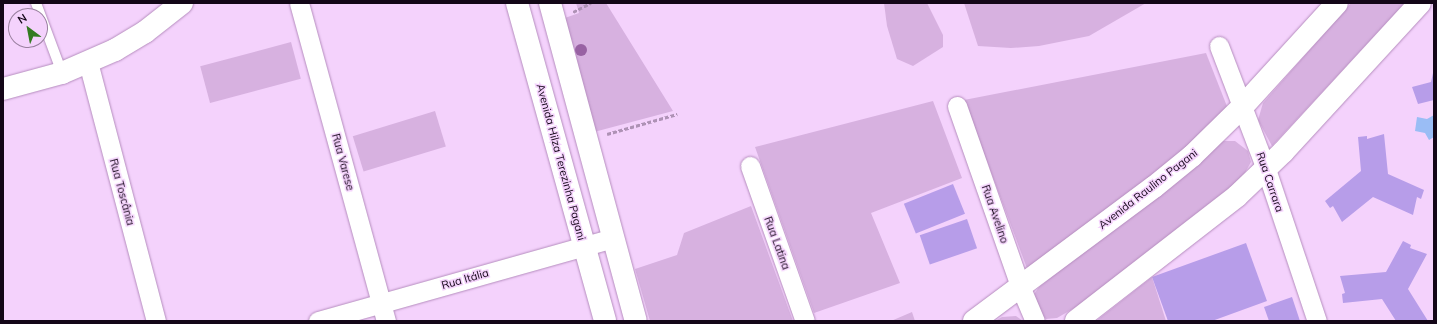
<!DOCTYPE html>
<html>
<head>
<meta charset="utf-8">
<style>
  body { margin:0 }
  #map { position:relative; width:1437px; height:324px; overflow:hidden; background:#f4d2fc; font-family:Mulish,sans-serif }
  div>[style] { position:absolute }
  .green>* { inset:0; background:#d7b1e0; transform-origin:0 0 }
  .water>* { inset:0; background:#9abdf5 }
  .building>* { inset:0; background:#b79de9; transform-origin:0 0 }
  .path>* { height:2.5px; margin-top:-1.25px; transform-origin:0; background:repeating-linear-gradient(90deg,#ae92b5 0 4px,transparent 0 6px) }
  .roads { filter:drop-shadow(0 0 1px #b58dbe) drop-shadow(0 0 1px #b58dbe) }
  .service>* { height:10px; margin:-5px; padding:0 5px; transform-origin:5px; border-radius:5px; background:#fff }
  .minor>* { height:19px; margin:-9.5px; padding:0 9.5px; transform-origin:9.5px; border-radius:9.5px; background:#fff }
  .secondary>* { height:22px; margin:-11px; padding:0 11px; transform-origin:11px; border-radius:11px; background:#fff }
  .trees>* { width:12px; height:12px; margin:-6px; border-radius:50%; background:#9862a3 }
  span { translate:-50% -50%; white-space:nowrap; text-align:center; line-height:1.15; -webkit-text-stroke:3px #f4d2fc; paint-order:stroke }
  .street-label { font-size:11px; color:#130617 }
  .frame { position:absolute; inset:0; border:4px solid #130617; pointer-events:none }
  .north { position:absolute; left:8px; top:8px; width:40px; height:40px; box-sizing:border-box; background:#f4d2fc; border:1px solid #9a80a0; border-radius:50%; rotate:328deg; font-size:11px; font-weight:700; line-height:16px; text-align:center; color:#130617 }
  .north::after { content:''; display:block; margin:auto; width:14px; height:18px; background:#337b20; clip-path:polygon(50% 0,100% 100%,50% 72%,0 100%) }
</style>
</head>
<body>
<div id="map">
  <div class="green">
    <div style="clip-path:polygon(576px 3px,606px 3px,673px 111px,594px 132px,562px 19px,579px 13px)"></div>
    <div style="clip-path:polygon(884px 3px,927px 3px,943px 35px,943px 47px,913px 66px,897px 59px,887px 26px)"></div>
    <div style="clip-path:polygon(964px 3px,1146px 3px,1089px 36px,1039px 46px,1011px 48px,978px 46px)"></div>
    <div style="clip-path:polygon(1351px 3px,1405px 3px,1272px 146px,1258px 120px,1263px 103px)"></div>
    <div style="left:291px;top:42px;width:38px;height:94px;rotate:75deg"></div>
    <div style="clip-path:polygon(1206px 53px,1230px 114px,1028px 271px,964px 100px)"></div>
    <div style="clip-path:polygon(933px 101px,962px 178px,871px 213px,900px 283px,814px 313px,755px 147px)"></div>
    <div style="left:435px;top:111px;width:37px;height:86px;rotate:73deg"></div>
    <div style="clip-path:polygon(1223px 141px,1235px 141px,1248px 151px,1251px 162px,1242px 178px,1076px 307px,1057px 318px,1046px 319px,1042px 316px,1034px 294px,1039px 287px)"></div>
    <div style="clip-path:polygon(751px 206px,793px 321px,650px 321px,635px 269px,677px 255px,684px 233px)"></div>
    <div style="clip-path:polygon(1152px 277px,1166px 321px,1096px 321px,1101px 317px)"></div>
    <div style="clip-path:polygon(912px 312px,915px 321px,891px 321px)"></div>
    <div style="clip-path:polygon(1016px 316px,1023px 321px,995px 321px,1002px 317px)"></div>
  </div>
  <div class="water">
    <div style="clip-path:polygon(1434px 115px,1434px 137px,1429px 140px,1425px 133px,1415px 131px,1417px 117px,1427px 119px)"></div>
  </div>
  <div class="building">
    <div style="clip-path:polygon(1433px 73px,1434px 100px,1418px 104px,1412px 87px,1431px 82px)"></div>
    <div style="clip-path:polygon(1384px 134px,1388px 174px,1424px 190px,1421px 199px,1417px 197px,1413px 215px,1373px 197px,1342px 222px,1333px 206px,1330px 208px,1325px 201px,1361px 171px,1358px 137px,1367px 136px,1367px 139px)"></div>
    <div style="left:953px;top:184px;width:32px;height:53px;rotate:68deg"></div>
    <div style="left:967px;top:219px;width:31px;height:50px;rotate:71deg"></div>
    <div style="clip-path:polygon(1403px 241px,1411px 245px,1410px 248px,1427px 254px,1408px 289px,1428px 321px,1396px 321px,1382px 299px,1343px 303px,1342px 294px,1345px 293px,1340px 276px,1386px 272px)"></div>
    <div style="clip-path:polygon(1246px 243px,1267px 301px,1212px 321px,1168px 321px,1152px 277px)"></div>
    <div style="clip-path:polygon(1292px 297px,1300px 321px,1269px 321px,1264px 307px)"></div>
  </div>
  <div class="path">
    <div style="left:573px;top:12px;width:20px;rotate:-27deg"></div>
    <div style="left:607px;top:134px;width:73px;rotate:-15.9deg"></div>
  </div>
  <div class="roads">
    <div class="service">
      <div style="left:36px;top:3px;width:75px;rotate:69.6deg"></div>
    </div>
    <div class="minor">
      <div style="left:299px;top:3px;width:330px;rotate:74.7deg"></div>
      <div style="left:1219px;top:46px;width:132px;rotate:69.1deg"></div>
      <div style="left:1266px;top:169px;width:160px;rotate:71.5deg"></div>
      <div style="left:88px;top:62px;width:268px;rotate:75.3deg"></div>
      <div style="left:957px;top:106px;width:191px;rotate:70.7deg"></div>
      <div style="left:1020px;top:286px;width:38px;rotate:67deg"></div>
      <div style="left:750px;top:166px;width:164px;rotate:70.5deg"></div>
      <div style="left:318px;top:321px;width:306px;rotate:-15.7deg"></div>
    </div>
    <div class="secondary">
      <div style="left:517px;top:3px;width:330px;rotate:74.5deg"></div>
      <div style="left:550px;top:3px;width:329px;rotate:74.9deg"></div>
      <div style="left:3px;top:89px;width:61px;rotate:-15.2deg"></div>
      <div style="left:62px;top:73px;width:58px;rotate:-23.5deg"></div>
      <div style="left:115px;top:50px;width:35px;rotate:-31deg"></div>
      <div style="left:145px;top:32px;width:47px;rotate:-38.1deg"></div>
      <div style="left:974px;top:321px;width:224px;rotate:-36.7deg"></div>
      <div style="left:1154px;top:187px;width:49px;rotate:-39.2deg"></div>
      <div style="left:1192px;top:156px;width:71px;rotate:-44.4deg"></div>
      <div style="left:1243px;top:106px;width:139px;rotate:-47.6deg"></div>
      <div style="left:1076px;top:321px;width:204px;rotate:-37.8deg"></div>
      <div style="left:1237px;top:196px;width:64px;rotate:-43.7deg"></div>
      <div style="left:1283px;top:152px;width:202px;rotate:-47.4deg"></div>
    </div>
  </div>
  <div class="trees">
    <div style="left:581px;top:50px"></div>
  </div>
  <div class="street-label">
    <span style="left:343px;top:162px;rotate:75deg">Rua Varese</span>
    <span style="left:561px;top:162px;rotate:75deg">Avenida Hilza Terezinha Pagani</span>
    <span style="left:1270px;top:182px;rotate:71deg">Rua Carrara</span>
    <span style="left:1148px;top:189px;rotate:-38deg">Avenida Raulino Pagani</span>
    <span style="left:122px;top:192px;rotate:75deg">Rua Toscânia</span>
    <span style="left:995px;top:214px;rotate:71deg">Rua Avelino</span>
    <span style="left:777px;top:243px;rotate:70deg">Rua Latina</span>
    <span style="left:465px;top:279px;rotate:-16deg">Rua Itália</span>
  </div>
  <div class="frame"></div>
  <div class="north">N</div>
</div>
</body>
</html>
